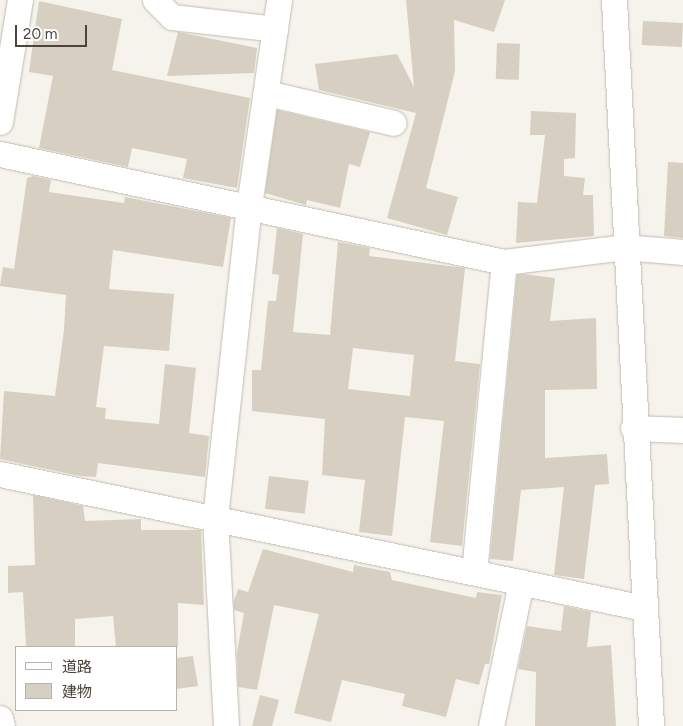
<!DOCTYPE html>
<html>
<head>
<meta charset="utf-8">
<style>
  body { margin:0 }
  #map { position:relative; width:683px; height:726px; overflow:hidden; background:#f6f3ec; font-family:Figtree,"Noto Sans JP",sans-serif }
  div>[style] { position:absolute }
  .building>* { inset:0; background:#d7cfc2; transform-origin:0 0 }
  .roads { filter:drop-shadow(0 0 1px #c1bbaf) drop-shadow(0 0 1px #c1bbaf) }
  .minor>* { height:25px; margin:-12.5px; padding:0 12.5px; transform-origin:12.5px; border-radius:12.5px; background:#fff }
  span { translate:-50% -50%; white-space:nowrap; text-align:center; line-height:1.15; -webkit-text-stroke:4px #fff; paint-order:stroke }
  .legend { position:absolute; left:15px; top:646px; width:162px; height:65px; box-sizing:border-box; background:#fff; border:1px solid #b7b4b0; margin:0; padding:6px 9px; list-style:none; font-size:15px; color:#4a443a }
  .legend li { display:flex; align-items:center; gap:10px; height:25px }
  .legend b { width:25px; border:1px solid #b7b4b0 }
  .scale { position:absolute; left:15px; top:25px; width:72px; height:22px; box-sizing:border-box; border:2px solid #4a443a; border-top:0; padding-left:6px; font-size:15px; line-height:18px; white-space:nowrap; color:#4a443a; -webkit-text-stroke:4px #fff; paint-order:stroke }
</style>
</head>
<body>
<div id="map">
  <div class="building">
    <div style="clip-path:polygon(406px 0,505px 0,494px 32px,454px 20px,455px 71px,426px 188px,458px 197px,447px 235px,387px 218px,416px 113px,319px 90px,315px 64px,397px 54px,414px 87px)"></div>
    <div style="clip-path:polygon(39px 1px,122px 19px,112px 70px,250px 98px,237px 188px,183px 178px,187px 159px,132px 148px,128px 167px,39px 148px,53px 76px,29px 72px)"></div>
    <div style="left:643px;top:21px;width:40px;height:24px;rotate:3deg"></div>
    <div style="clip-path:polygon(178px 32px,257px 48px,254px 73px,167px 76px)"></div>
    <div style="left:497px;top:43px;width:23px;height:36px;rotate:2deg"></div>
    <div style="clip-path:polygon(277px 110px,370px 132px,360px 167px,349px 164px,340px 208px,307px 200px,306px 205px,265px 193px)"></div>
    <div style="clip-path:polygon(531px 111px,576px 113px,575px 158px,564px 159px,564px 176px,585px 178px,583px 195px,593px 195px,594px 236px,516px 243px,518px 202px,537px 203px,545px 135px,530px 135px)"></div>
    <div style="clip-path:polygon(668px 162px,683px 163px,683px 238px,664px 236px)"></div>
    <div style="clip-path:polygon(33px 176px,51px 180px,49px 192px,124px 203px,125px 197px,231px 218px,223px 267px,113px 250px,109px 289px,174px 294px,169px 351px,104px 346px,96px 407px,106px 408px,105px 419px,159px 424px,165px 364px,196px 368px,189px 433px,209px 436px,205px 477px,98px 463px,96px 477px,80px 476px,0 459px,4px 391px,55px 396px,64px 330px,66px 295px,0 286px,3px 267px,14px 269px,27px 178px)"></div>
    <div style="clip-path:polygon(evenodd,277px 228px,303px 234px,293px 332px,330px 335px,338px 242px,370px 248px,369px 256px,465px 268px,455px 361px,480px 364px,462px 546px,430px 542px,444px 421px,405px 417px,392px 536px,359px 532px,365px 480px,322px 475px,325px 419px,252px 411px,252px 370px,261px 370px,268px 301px,276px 301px,279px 275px,272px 274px,277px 228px,353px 348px,414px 355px,410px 396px,348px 389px,353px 348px)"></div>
    <div style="clip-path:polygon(523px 274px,555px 278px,550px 321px,596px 318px,597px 389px,545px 390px,545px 458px,607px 454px,609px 484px,595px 485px,584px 579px,554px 575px,564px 487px,521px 490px,513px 561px,490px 559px,517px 275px)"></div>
    <div style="left:269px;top:476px;width:40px;height:33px;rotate:7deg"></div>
    <div style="clip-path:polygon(33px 495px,83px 506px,85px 521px,141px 519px,141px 530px,201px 530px,204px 605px,178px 603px,178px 647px,116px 647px,113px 616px,75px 619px,75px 647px,26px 647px,23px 592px,8px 593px,8px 566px,35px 565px)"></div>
    <div style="clip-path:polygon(263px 549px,353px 572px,354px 565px,390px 572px,392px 580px,476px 598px,477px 592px,502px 595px,489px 664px,485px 664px,479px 685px,456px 679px,446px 717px,402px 706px,405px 694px,342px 680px,331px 722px,294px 713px,319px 614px,274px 605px,257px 690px,238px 687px,237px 652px,244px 613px,234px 610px,234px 601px,238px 589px,248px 592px)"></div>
    <div style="clip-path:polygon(564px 606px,591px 612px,587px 647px,611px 645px,616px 726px,535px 726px,536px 672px,518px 669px,527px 626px,561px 631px)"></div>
    <div style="clip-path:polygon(193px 656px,198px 686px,176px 689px,176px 658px)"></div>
    <div style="clip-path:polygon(260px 695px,279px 700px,272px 726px,252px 726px)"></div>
  </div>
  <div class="roads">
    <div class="minor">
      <div style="left:155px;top:0;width:24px;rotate:45deg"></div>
      <div style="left:172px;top:17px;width:104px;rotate:6.6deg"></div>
      <div style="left:614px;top:0;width:727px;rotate:87.08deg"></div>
      <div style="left:267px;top:93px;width:130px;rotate:13.3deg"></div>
      <div style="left:0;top:122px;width:124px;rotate:-80.7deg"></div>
      <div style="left:0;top:154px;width:515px;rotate:12.09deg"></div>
      <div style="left:504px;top:262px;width:121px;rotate:-7.1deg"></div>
      <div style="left:624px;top:247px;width:59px;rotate:4.8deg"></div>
      <div style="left:633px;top:428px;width:50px;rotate:2.3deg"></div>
      <div style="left:0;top:474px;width:658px;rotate:11.75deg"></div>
      <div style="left:474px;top:572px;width:311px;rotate:-84.5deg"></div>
      <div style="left:0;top:718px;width:8px;rotate:76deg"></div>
      <div style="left:226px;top:726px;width:208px;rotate:-93deg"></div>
      <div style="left:215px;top:518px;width:314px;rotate:-83.8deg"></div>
      <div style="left:249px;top:206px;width:208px;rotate:-81.7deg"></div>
      <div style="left:491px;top:726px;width:147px;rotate:-78.2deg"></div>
    </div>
  </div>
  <ul class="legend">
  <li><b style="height:6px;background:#fff"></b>道路</li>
  <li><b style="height:14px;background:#d7cfc2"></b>建物</li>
  </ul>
  <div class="scale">20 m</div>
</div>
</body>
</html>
